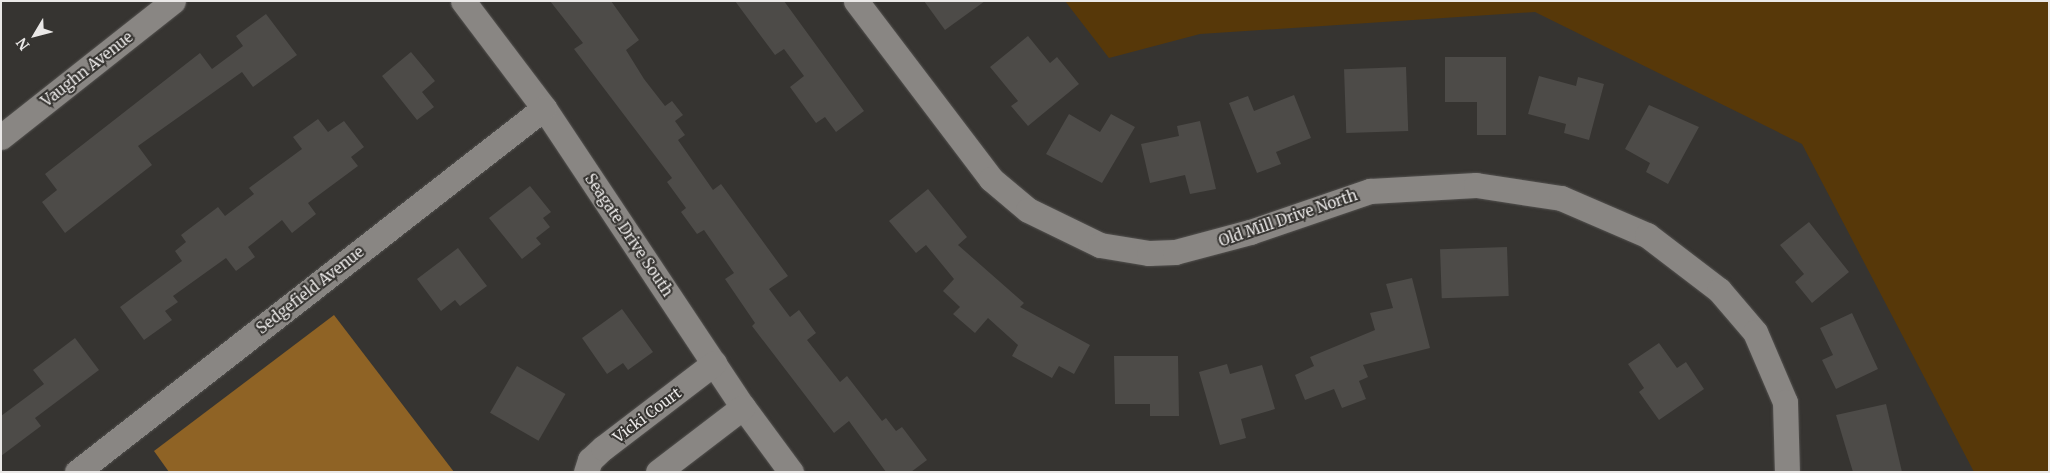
<!DOCTYPE html>
<html>
<head>
<meta charset="utf-8">
<style>
  body { margin:0 }
  #map { position:relative; width:2050px; height:473px; overflow:hidden; background:#363431; font-family:Merriweather,serif }
  div>[style] { position:absolute }
  .green>* { inset:0; background:#573809 }
  .forest>* { inset:0; background:#8f6325 }
  .building>* { inset:0; background:#4d4b48; transform-origin:0 0 }
  .roads { filter:drop-shadow(0 0 1px #53514f) drop-shadow(0 0 1px #53514f) }
  .street>* { height:25px; margin:-12.5px; padding:0 12.5px; transform-origin:12.5px; border-radius:12.5px; background:#898683 }
  span { translate:-50% -50%; white-space:nowrap; text-align:center; line-height:1.15; -webkit-text-stroke:4px #363431; paint-order:stroke }
  .street-label { font-size:15px; color:#eae8e7 }
  .frame { position:absolute; inset:0; border:2px solid #eae8e7; pointer-events:none }
  .north { position:absolute; left:10px; top:10px; width:50px; height:50px; -webkit-text-stroke:4px #363431; paint-order:stroke; rotate:233deg; font-size:14px; font-weight:700; line-height:20px; text-align:center; color:#eae8e7 }
  .north::after { content:''; display:block; margin:auto; width:18px; height:22px; background:#eae8e7; clip-path:polygon(50% 0,100% 100%,50% 72%,0 100%) }
</style>
</head>
<body>
<div id="map">
  <div class="green">
    <div style="clip-path:polygon(1065px 1px,2049px 1px,2049px 472px,1974px 472px,1802px 144px,1535px 12px,1200px 34px,1109px 58px)"></div>
  </div>
  <div class="forest">
    <div style="clip-path:polygon(334px 315px,454px 472px,169px 472px,154px 451px)"></div>
  </div>
  <div class="building">
    <div style="clip-path:polygon(550px 1px,611px 1px,639px 40px,626px 50px,644px 79px,665px 106px,672px 101px,683px 115px,675px 121px,685px 135px,678px 140px,713px 190px,721px 184px,788px 276px,769px 289px,790px 317px,799px 310px,816px 333px,807px 340px,840px 382px,847px 376px,882px 421px,886px 418px,896px 431px,902px 427px,927px 460px,911px 472px,886px 472px,849px 421px,834px 433px,752px 326px,755px 323px,725px 279px,734px 273px,704px 230px,697px 234px,681px 212px,686px 208px,667px 182px,672px 178px,574px 49px,583px 43px)"></div>
    <div style="clip-path:polygon(735px 1px,784px 1px,864px 111px,836px 132px,825px 117px,816px 123px,790px 87px,804px 76px,784px 49px,775px 55px)"></div>
    <div style="clip-path:polygon(924px 1px,985px 1px,945px 30px)"></div>
    <div style="clip-path:polygon(266px 14px,297px 55px,253px 87px,242px 72px,138px 146px,152px 165px,65px 233px,42px 202px,57px 190px,45px 174px,200px 53px,212px 69px,243px 46px,236px 36px)"></div>
    <div style="clip-path:polygon(1028px 36px,1050px 63px,1057px 57px,1079px 84px,1028px 126px,1011px 106px,1018px 101px,990px 67px)"></div>
    <div style="clip-path:polygon(411px 52px,435px 81px,422px 92px,434px 107px,417px 120px,382px 76px)"></div>
    <div style="clip-path:polygon(1445px 57px,1506px 57px,1506px 135px,1477px 135px,1477px 102px,1445px 102px)"></div>
    <div style="left:1406px;top:67px;width:64px;height:62px;rotate:88deg"></div>
    <div style="clip-path:polygon(1539px 76px,1576px 86px,1578px 77px,1604px 84px,1589px 140px,1564px 133px,1566px 124px,1528px 114px)"></div>
    <div style="clip-path:polygon(1294px 95px,1311px 138px,1276px 152px,1281px 164px,1257px 173px,1229px 103px,1248px 96px,1254px 111px)"></div>
    <div style="clip-path:polygon(1649px 105px,1699px 127px,1668px 184px,1646px 172px,1650px 163px,1625px 149px)"></div>
    <div style="clip-path:polygon(1069px 114px,1100px 132px,1111px 114px,1135px 127px,1102px 183px,1046px 154px)"></div>
    <div style="clip-path:polygon(318px 119px,328px 132px,344px 121px,364px 147px,351px 157px,358px 166px,308px 203px,316px 214px,292px 233px,282px 220px,248px 247px,255px 257px,236px 271px,226px 258px,173px 296px,178px 302px,165px 311px,172px 320px,144px 340px,120px 307px,182px 261px,175px 251px,186px 242px,181px 235px,218px 207px,225px 216px,254px 194px,249px 188px,302px 149px,293px 137px)"></div>
    <div style="clip-path:polygon(1200px 121px,1216px 189px,1190px 194px,1185px 175px,1150px 183px,1141px 144px,1179px 136px,1177px 126px)"></div>
    <div style="clip-path:polygon(530px 186px,551px 212px,543px 218px,550px 227px,536px 238px,541px 244px,522px 259px,489px 218px)"></div>
    <div style="clip-path:polygon(928px 189px,967px 237px,958px 245px,1024px 303px,1020px 307px,1090px 345px,1074px 374px,1059px 366px,1052px 378px,1012px 356px,1018px 345px,988px 318px,975px 333px,953px 314px,960px 307px,943px 291px,954px 279px,926px 245px,916px 253px,889px 221px)"></div>
    <div style="clip-path:polygon(1809px 222px,1849px 272px,1812px 303px,1795px 282px,1804px 274px,1780px 245px)"></div>
    <div style="left:1507px;top:247px;width:49px;height:67px;rotate:88deg"></div>
    <div style="clip-path:polygon(458px 248px,487px 286px,460px 306px,455px 300px,441px 311px,417px 279px)"></div>
    <div style="clip-path:polygon(1412px 278px,1430px 348px,1363px 365px,1368px 377px,1359px 381px,1366px 399px,1342px 408px,1334px 389px,1305px 400px,1295px 375px,1314px 366px,1310px 357px,1375px 330px,1370px 313px,1393px 308px,1386px 284px)"></div>
    <div style="clip-path:polygon(622px 309px,653px 352px,628px 370px,623px 363px,607px 374px,582px 338px)"></div>
    <div style="clip-path:polygon(1852px 313px,1878px 369px,1836px 389px,1822px 360px,1833px 355px,1820px 328px)"></div>
    <div style="clip-path:polygon(75px 338px,99px 370px,35px 418px,41px 426px,1px 456px,1px 416px,44px 384px,33px 370px)"></div>
    <div style="clip-path:polygon(1659px 343px,1677px 368px,1686px 362px,1704px 389px,1659px 420px,1639px 392px,1644px 388px,1628px 364px)"></div>
    <div style="clip-path:polygon(1114px 356px,1178px 356px,1179px 416px,1150px 416px,1150px 404px,1115px 404px)"></div>
    <div style="clip-path:polygon(1227px 364px,1230px 374px,1262px 365px,1275px 409px,1241px 419px,1246px 438px,1220px 445px,1199px 372px)"></div>
    <div style="left:517px;top:366px;width:56px;height:54px;rotate:30deg"></div>
    <div style="clip-path:polygon(1886px 404px,1902px 472px,1853px 472px,1836px 415px)"></div>
  </div>
  <div class="roads">
    <div class="street">
      <div style="left:463px;top:1px;width:134px;rotate:52.9deg"></div>
      <div style="left:544px;top:108px;width:359px;rotate:56.4deg"></div>
      <div style="left:743px;top:407px;width:81px;rotate:53.6deg"></div>
      <div style="left:856px;top:1px;width:223px;rotate:52.8deg"></div>
      <div style="left:991px;top:179px;width:48px;rotate:40deg"></div>
      <div style="left:1028px;top:210px;width:80px;rotate:25.9deg"></div>
      <div style="left:1100px;top:245px;width:50px;rotate:9.3deg"></div>
      <div style="left:1149px;top:253px;width:26px;rotate:-2deg"></div>
      <div style="left:1175px;top:252px;width:78px;rotate:-14.9deg"></div>
      <div style="left:1250px;top:232px;width:127px;rotate:-18.9deg"></div>
      <div style="left:1370px;top:191px;width:106px;rotate:-3.2deg"></div>
      <div style="left:1476px;top:185px;width:86px;rotate:8.7deg"></div>
      <div style="left:1561px;top:198px;width:94px;rotate:23.3deg"></div>
      <div style="left:1647px;top:235px;width:91px;rotate:37.4deg"></div>
      <div style="left:1719px;top:290px;width:55px;rotate:49.4deg"></div>
      <div style="left:1755px;top:332px;width:76px;rotate:66.8deg"></div>
      <div style="left:1785px;top:402px;width:70px;rotate:88.4deg"></div>
      <div style="left:1px;top:137px;width:219px;rotate:-38.3deg"></div>
      <div style="left:77px;top:472px;width:592px;rotate:-37.93deg"></div>
      <div style="left:586px;top:472px;width:13px;rotate:-72deg"></div>
      <div style="left:590px;top:460px;width:18px;rotate:-43deg"></div>
      <div style="left:603px;top:448px;width:140px;rotate:-37.4deg"></div>
      <div style="left:658px;top:472px;width:107px;rotate:-37.4deg"></div>
    </div>
  </div>
  <div class="street-label">
    <span style="left:87px;top:69px;rotate:-38deg">Vaughn Avenue</span>
    <span style="left:1288px;top:218px;rotate:-19deg">Old Mill Drive North</span>
    <span style="left:629px;top:235px;rotate:56deg">Seagate Drive South</span>
    <span style="left:310px;top:290px;rotate:-38deg">Sedgefield Avenue</span>
    <span style="left:647px;top:415px;rotate:-37deg">Vicki Court</span>
  </div>
  <div class="frame"></div>
  <div class="north">N</div>
</div>
</body>
</html>
